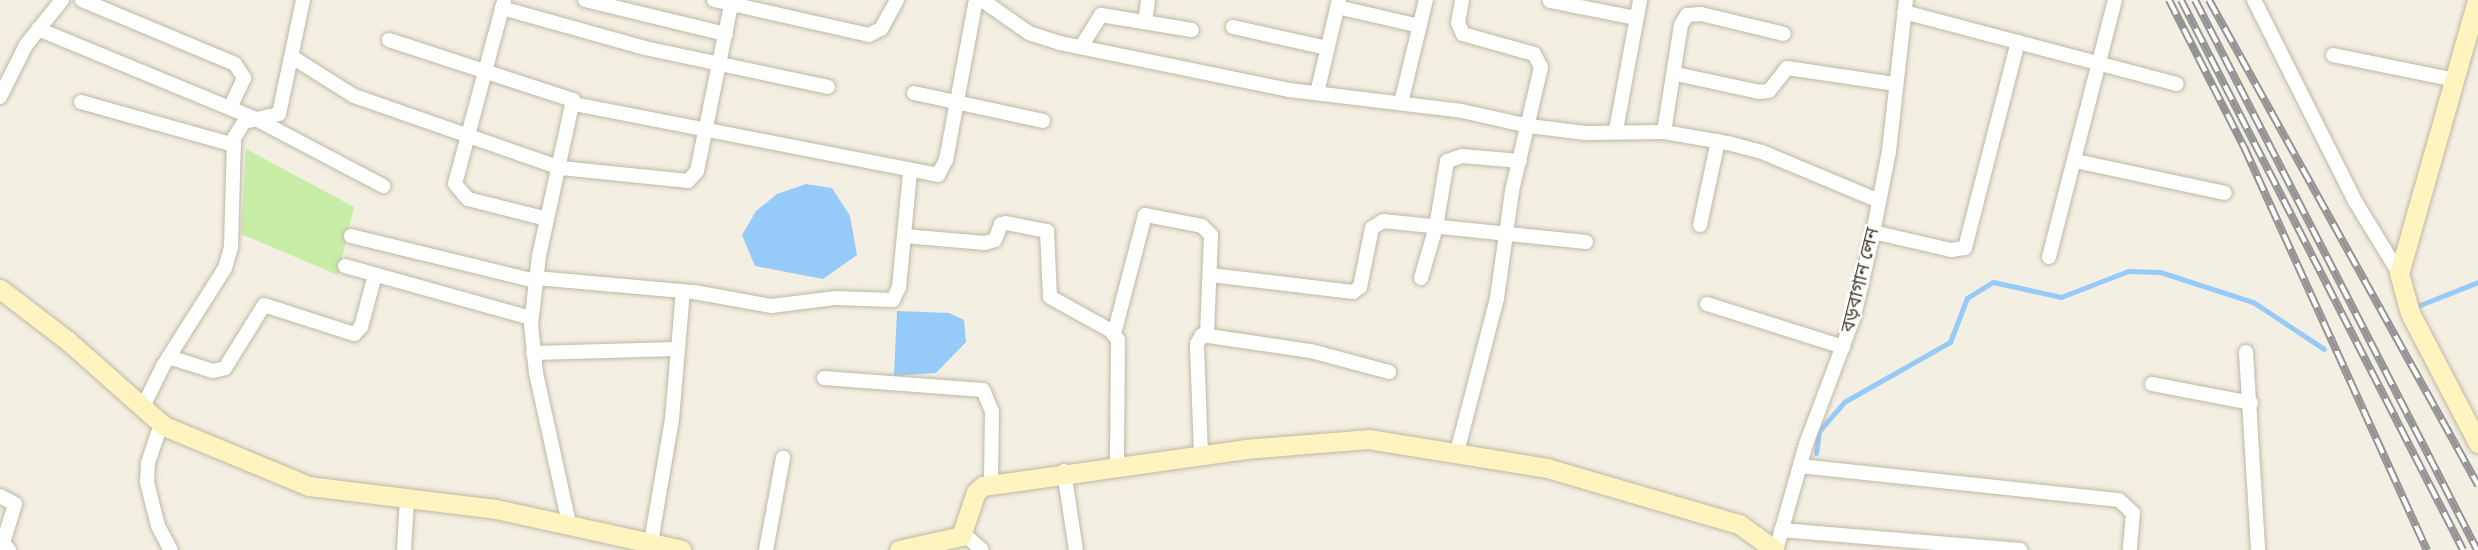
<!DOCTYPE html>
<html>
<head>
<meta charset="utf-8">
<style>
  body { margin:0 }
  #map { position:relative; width:2478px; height:550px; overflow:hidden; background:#f3efe2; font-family:"Fira Sans","Noto Sans Bengali",sans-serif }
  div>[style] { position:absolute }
  .green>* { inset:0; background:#c8eda6 }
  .water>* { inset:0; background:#96caf8 }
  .stream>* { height:5px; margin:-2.5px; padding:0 2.5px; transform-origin:2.5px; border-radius:2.5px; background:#96caf8 }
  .roads { filter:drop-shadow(0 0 2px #bfb8a4) drop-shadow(0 0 2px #bfb8a4) }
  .street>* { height:14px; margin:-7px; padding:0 7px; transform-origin:7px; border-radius:7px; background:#fff }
  .secondary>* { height:19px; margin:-9.5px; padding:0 9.5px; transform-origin:9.5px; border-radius:9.5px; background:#fff4c0 }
  .rail>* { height:8px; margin-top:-4px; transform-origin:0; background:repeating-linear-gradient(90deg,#fff 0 16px,#949494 0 32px); box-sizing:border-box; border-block:2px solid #949494 }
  span { translate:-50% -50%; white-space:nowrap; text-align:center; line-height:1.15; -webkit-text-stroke:5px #fff; paint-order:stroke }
  .street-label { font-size:19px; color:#453f32 }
</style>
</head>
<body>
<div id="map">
  <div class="green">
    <div style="clip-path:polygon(246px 149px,354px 207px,338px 275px,241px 234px)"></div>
  </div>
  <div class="water">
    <div style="clip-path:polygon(806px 184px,832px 188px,850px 216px,857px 255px,823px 279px,755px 266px,742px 235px,756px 211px,777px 194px)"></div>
    <div style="clip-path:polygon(897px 311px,949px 313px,964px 320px,966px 342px,936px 373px,894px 376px)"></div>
  </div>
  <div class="stream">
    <div style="left:2420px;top:305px;width:62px;rotate:-21.6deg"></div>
    <div style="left:1816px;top:453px;width:22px;rotate:-82deg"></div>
    <div style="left:1819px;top:431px;width:38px;rotate:-49deg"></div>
    <div style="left:1844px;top:402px;width:122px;rotate:-29.5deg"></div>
    <div style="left:1950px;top:342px;width:47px;rotate:-68.9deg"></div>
    <div style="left:1967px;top:298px;width:31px;rotate:-32deg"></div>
    <div style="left:1993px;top:282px;width:70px;rotate:12.4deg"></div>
    <div style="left:2061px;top:297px;width:72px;rotate:-21.2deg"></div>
    <div style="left:2128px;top:271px;width:32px;rotate:2deg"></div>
    <div style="left:2160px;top:272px;width:98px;rotate:17.9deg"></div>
    <div style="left:2253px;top:302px;width:85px;rotate:33.5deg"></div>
  </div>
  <div class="roads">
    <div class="street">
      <div style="left:82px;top:0;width:166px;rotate:22.7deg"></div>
      <div style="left:235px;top:64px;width:17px;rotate:57deg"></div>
      <div style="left:244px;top:78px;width:33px;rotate:115deg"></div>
      <div style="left:585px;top:0;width:145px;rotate:13.6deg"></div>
      <div style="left:714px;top:0;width:159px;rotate:12.7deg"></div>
      <div style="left:869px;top:35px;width:13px;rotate:-27deg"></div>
      <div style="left:881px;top:29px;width:33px;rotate:-61deg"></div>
      <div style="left:982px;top:0;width:57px;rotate:35.1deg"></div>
      <div style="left:1029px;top:33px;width:33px;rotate:18deg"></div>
      <div style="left:1060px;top:43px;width:234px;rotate:11.6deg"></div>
      <div style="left:1289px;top:90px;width:174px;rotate:6.9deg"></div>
      <div style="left:1462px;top:111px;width:69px;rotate:12.6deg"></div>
      <div style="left:1529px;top:126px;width:57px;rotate:7deg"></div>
      <div style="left:1586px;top:133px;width:78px;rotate:-0.7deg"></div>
      <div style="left:1664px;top:132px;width:65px;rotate:9.8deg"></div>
      <div style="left:1728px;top:143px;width:35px;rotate:15deg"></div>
      <div style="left:1762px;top:152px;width:127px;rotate:22.7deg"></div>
      <div style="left:2254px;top:0;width:225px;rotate:63.3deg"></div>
      <div style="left:2355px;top:201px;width:84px;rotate:58.6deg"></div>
      <div style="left:504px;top:1px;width:189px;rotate:105deg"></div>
      <div style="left:455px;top:184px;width:20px;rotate:49deg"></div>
      <div style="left:468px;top:199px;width:81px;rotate:14.2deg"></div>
      <div style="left:1550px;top:1px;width:88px;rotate:11.2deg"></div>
      <div style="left:1337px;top:7px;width:85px;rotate:12.9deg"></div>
      <div style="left:502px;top:8px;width:148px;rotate:15.6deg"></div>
      <div style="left:645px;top:48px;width:187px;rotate:12deg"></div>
      <div style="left:1904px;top:12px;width:282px;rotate:14.8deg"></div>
      <div style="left:1145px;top:22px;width:22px;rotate:-82deg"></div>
      <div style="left:1233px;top:27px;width:96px;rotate:12.6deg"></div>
      <div style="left:38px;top:29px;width:236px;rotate:22.4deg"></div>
      <div style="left:256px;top:119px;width:144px;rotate:27.8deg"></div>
      <div style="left:389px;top:40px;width:194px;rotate:18.1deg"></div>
      <div style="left:573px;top:100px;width:160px;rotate:102.3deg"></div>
      <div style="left:539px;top:256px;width:68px;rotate:96.7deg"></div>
      <div style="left:531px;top:324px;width:49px;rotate:84.2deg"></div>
      <div style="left:536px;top:373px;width:154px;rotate:77.6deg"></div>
      <div style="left:1081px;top:47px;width:38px;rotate:-58deg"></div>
      <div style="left:1101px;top:15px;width:92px;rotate:9.4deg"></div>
      <div style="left:2333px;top:55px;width:126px;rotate:11.5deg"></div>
      <div style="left:292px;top:57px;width:73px;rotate:32.2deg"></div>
      <div style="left:354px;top:96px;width:219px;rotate:19.2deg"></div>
      <div style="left:561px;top:168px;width:128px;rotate:5.8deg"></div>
      <div style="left:688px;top:181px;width:13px;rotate:-48deg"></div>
      <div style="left:697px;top:171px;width:175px;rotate:-78.4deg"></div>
      <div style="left:1676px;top:74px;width:85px;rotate:12.2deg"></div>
      <div style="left:1759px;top:92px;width:10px;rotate:-6deg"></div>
      <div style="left:1769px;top:91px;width:29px;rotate:-52deg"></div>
      <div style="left:1787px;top:68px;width:110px;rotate:8.4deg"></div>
      <div style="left:914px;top:93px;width:132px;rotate:12.2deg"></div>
      <div style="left:1317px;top:93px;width:96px;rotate:-76.7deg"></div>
      <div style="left:0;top:97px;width:58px;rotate:-63.4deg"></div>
      <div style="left:26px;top:45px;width:58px;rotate:-51.3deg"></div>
      <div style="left:81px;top:102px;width:159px;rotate:15.7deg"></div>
      <div style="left:1401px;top:103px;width:106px;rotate:-76.4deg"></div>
      <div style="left:574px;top:104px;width:371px;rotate:11deg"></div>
      <div style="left:938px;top:175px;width:17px;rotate:-62deg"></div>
      <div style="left:946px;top:160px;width:163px;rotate:-79.4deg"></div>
      <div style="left:1616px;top:130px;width:132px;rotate:-79.5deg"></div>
      <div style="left:1664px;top:132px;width:108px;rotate:-81deg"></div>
      <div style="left:1681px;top:25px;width:12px;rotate:-59deg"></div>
      <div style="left:1687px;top:15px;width:14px;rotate:-4deg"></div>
      <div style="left:1701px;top:14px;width:85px;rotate:13.5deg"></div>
      <div style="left:2076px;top:161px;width:152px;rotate:12.1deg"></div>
      <div style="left:1700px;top:225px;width:86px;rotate:-77.9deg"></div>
      <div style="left:1873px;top:232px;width:80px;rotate:13deg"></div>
      <div style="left:1951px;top:250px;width:14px;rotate:-8deg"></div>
      <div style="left:1965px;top:248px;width:213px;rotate:-75.6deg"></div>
      <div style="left:351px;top:236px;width:189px;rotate:13.7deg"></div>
      <div style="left:904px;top:236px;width:81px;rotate:4.9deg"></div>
      <div style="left:985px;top:243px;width:10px;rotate:-17deg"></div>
      <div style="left:995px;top:240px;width:17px;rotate:-69deg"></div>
      <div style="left:1001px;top:224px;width:5px;rotate:-11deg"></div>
      <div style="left:1006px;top:223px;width:42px;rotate:11deg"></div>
      <div style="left:1047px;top:231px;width:66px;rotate:87.4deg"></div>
      <div style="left:1050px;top:297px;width:68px;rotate:28.8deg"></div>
      <div style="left:1110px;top:330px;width:13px;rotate:51deg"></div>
      <div style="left:1118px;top:340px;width:125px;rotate:90.5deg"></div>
      <div style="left:2049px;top:257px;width:265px;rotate:-75.6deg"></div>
      <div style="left:345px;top:266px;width:193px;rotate:15.6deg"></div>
      <div style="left:1211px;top:275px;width:143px;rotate:6.8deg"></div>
      <div style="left:1353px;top:292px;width:9px;rotate:-36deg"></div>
      <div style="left:1360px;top:287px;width:60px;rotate:-78.5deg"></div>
      <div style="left:1372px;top:228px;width:13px;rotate:-32deg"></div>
      <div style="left:1383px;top:221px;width:204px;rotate:5.9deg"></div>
      <div style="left:536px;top:278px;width:159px;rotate:5.1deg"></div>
      <div style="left:694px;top:292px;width:78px;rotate:10.3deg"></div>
      <div style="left:771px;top:306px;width:64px;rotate:-7.1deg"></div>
      <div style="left:835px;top:298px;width:58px;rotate:2deg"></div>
      <div style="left:893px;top:300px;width:14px;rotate:-65deg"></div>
      <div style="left:899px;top:287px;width:116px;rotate:-84.5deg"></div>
      <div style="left:1421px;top:278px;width:53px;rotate:-73.6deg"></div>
      <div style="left:1436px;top:227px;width:67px;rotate:-80.5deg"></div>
      <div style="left:1447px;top:161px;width:16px;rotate:-18deg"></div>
      <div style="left:1462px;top:156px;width:58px;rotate:4.9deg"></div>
      <div style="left:1707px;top:304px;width:143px;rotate:17.5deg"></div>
      <div style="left:1114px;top:334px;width:123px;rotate:-75.4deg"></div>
      <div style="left:1145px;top:215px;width:58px;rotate:10.9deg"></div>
      <div style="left:1202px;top:226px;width:13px;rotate:45deg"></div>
      <div style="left:1211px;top:235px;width:100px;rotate:92.3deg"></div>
      <div style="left:2246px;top:352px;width:198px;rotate:86.5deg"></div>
      <div style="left:533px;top:353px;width:145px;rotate:-1.6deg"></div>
      <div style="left:169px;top:357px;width:46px;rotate:17.7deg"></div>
      <div style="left:213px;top:371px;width:12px;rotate:-14deg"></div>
      <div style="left:225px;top:368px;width:74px;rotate:-58.2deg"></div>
      <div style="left:264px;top:305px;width:95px;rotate:17.9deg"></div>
      <div style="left:354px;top:334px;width:10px;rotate:-45deg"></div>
      <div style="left:361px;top:327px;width:54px;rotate:-74.9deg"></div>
      <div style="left:824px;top:378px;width:159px;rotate:4.3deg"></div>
      <div style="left:983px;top:390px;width:23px;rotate:67deg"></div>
      <div style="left:992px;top:411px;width:73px;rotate:90.8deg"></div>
      <div style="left:2152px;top:384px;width:101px;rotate:10.9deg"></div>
      <div style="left:142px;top:409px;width:48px;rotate:-64deg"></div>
      <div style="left:163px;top:366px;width:116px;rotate:-57.7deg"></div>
      <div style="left:225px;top:268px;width:22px;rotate:-74deg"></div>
      <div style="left:231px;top:247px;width:109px;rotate:-88.4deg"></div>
      <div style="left:234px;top:138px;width:19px;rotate:-58deg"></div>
      <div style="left:244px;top:122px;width:36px;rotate:-13deg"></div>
      <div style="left:279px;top:114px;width:116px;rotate:-78.1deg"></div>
      <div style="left:161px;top:424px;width:41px;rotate:108.4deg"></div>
      <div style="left:148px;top:463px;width:19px;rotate:93deg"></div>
      <div style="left:147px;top:482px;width:45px;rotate:76deg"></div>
      <div style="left:158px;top:526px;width:27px;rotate:62deg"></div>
      <div style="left:1457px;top:452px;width:159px;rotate:-75.4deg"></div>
      <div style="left:1497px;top:298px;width:108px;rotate:-82deg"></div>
      <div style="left:1512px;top:191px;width:127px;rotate:-76.8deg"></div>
      <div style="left:1541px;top:67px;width:15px;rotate:-118deg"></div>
      <div style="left:1534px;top:54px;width:74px;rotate:-164.3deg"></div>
      <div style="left:1463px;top:34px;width:12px;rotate:-114deg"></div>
      <div style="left:1458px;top:23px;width:23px;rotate:-80deg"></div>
      <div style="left:1201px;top:455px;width:111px;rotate:-92.1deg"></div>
      <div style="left:1197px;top:344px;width:10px;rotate:-61deg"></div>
      <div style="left:1202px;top:335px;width:110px;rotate:8.4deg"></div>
      <div style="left:1311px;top:351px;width:81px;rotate:15.1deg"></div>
      <div style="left:1800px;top:466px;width:321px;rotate:6.1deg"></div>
      <div style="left:2119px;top:500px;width:19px;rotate:43deg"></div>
      <div style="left:2133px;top:513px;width:37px;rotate:95deg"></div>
      <div style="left:1064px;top:471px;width:80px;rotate:81.4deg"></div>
      <div style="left:0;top:496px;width:17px;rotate:28deg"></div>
      <div style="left:15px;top:504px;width:41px;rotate:107.1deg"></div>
      <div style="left:3px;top:543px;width:9px;rotate:49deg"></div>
      <div style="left:1781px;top:530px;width:240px;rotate:4.8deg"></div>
      <div style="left:963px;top:533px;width:25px;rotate:42deg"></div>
      <div style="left:651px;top:542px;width:125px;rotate:-80.3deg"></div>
      <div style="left:672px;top:419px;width:128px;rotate:-85.1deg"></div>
      <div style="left:404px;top:550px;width:51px;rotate:-86.6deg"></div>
      <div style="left:766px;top:550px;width:94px;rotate:-79.5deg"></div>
      <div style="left:1776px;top:550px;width:110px;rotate:-74.2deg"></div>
      <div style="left:1806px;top:444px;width:137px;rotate:-69.4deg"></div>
      <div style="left:1854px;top:316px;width:80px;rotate:-77deg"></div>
      <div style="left:1872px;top:238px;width:89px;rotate:-78.9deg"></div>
      <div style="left:1889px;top:151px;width:152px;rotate:-83.6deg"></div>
    </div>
    <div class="secondary">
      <div style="left:2477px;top:0;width:284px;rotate:105.9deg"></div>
      <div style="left:2399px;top:273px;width:41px;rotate:74.6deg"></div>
      <div style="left:2410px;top:313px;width:147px;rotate:62.4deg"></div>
      <div style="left:0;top:289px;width:86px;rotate:37.4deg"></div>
      <div style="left:68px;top:341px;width:128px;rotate:41.5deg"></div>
      <div style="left:164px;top:426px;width:157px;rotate:22.5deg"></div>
      <div style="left:309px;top:486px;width:188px;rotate:7deg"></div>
      <div style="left:496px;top:509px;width:190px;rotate:12.4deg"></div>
      <div style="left:899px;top:550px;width:64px;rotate:-12.7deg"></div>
      <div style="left:961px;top:536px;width:46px;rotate:-71.2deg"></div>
      <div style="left:976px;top:492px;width:9px;rotate:-41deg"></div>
      <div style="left:983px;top:486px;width:265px;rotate:-8deg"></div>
      <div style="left:1245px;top:449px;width:123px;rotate:-4.6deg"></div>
      <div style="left:1368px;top:439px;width:181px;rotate:9.2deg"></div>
      <div style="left:1547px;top:468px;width:200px;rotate:16.3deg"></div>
      <div style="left:1739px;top:524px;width:44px;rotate:35.8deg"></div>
    </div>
  </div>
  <div class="rail">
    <div style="left:2169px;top:0;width:165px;rotate:63deg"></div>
    <div style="left:2244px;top:147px;width:443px;rotate:65.6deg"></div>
    <div style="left:2181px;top:0;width:618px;rotate:62.85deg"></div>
    <div style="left:2195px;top:0;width:618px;rotate:62.85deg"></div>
    <div style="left:2209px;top:0;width:555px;rotate:60.99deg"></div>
  </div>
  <div class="street-label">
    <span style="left:1860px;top:280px;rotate:-76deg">বড়বাগান লেন</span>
  </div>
</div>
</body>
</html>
